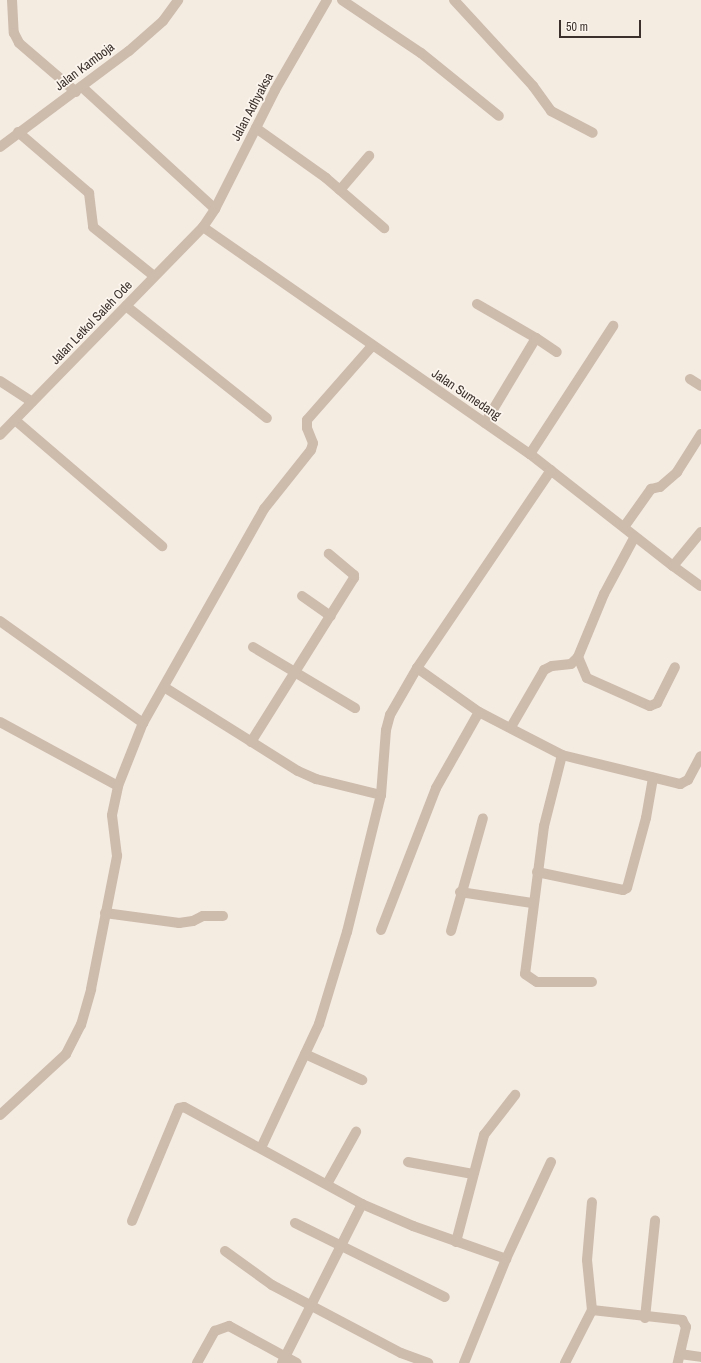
<!DOCTYPE html>
<html>
<head>
<meta charset="utf-8">
<style>
  body { margin:0 }
  #map { position:relative; width:701px; height:1363px; overflow:hidden; background:#f4ebe1; font-family:"Archivo Narrow",sans-serif }
  div>[style] { position:absolute }
  .minor>* { height:10px; margin:-5px; padding:0 5px; transform-origin:5px; border-radius:5px; background:#cdbbac }
  span { translate:-50% -50%; white-space:nowrap; text-align:center; line-height:1.15; -webkit-text-stroke:3.5px #fbf5ee; paint-order:stroke }
  .street-label { font-size:13px; color:#3b302b }
  .scale { position:absolute; left:559px; top:20px; width:82px; height:18px; box-sizing:border-box; border:2px solid #3b302b; border-top:0; padding-left:5px; font-size:12px; line-height:14px; white-space:nowrap; color:#3b302b; -webkit-text-stroke:3px #fbf5ee; paint-order:stroke }
</style>
</head>
<body>
<div id="map">
  <div class="minor">
    <div style="left:12px;top:0;width:33px;rotate:87deg"></div>
    <div style="left:14px;top:33px;width:11px;rotate:63deg"></div>
    <div style="left:19px;top:43px;width:75px;rotate:40.7deg"></div>
    <div style="left:342px;top:0;width:95px;rotate:33.9deg"></div>
    <div style="left:421px;top:53px;width:100px;rotate:38.9deg"></div>
    <div style="left:454px;top:0;width:117px;rotate:47.4deg"></div>
    <div style="left:533px;top:86px;width:31px;rotate:54deg"></div>
    <div style="left:551px;top:111px;width:47px;rotate:27.6deg"></div>
    <div style="left:82px;top:87px;width:180px;rotate:42.5deg"></div>
    <div style="left:256px;top:128px;width:86px;rotate:35.5deg"></div>
    <div style="left:326px;top:178px;width:77px;rotate:40.8deg"></div>
    <div style="left:18px;top:132px;width:94px;rotate:40.7deg"></div>
    <div style="left:89px;top:193px;width:34px;rotate:83deg"></div>
    <div style="left:93px;top:227px;width:78px;rotate:38.8deg"></div>
    <div style="left:0;top:147px;width:161px;rotate:-36.7deg"></div>
    <div style="left:129px;top:51px;width:45px;rotate:-41.4deg"></div>
    <div style="left:163px;top:21px;width:26px;rotate:-54deg"></div>
    <div style="left:340px;top:190px;width:45px;rotate:-49.5deg"></div>
    <div style="left:203px;top:227px;width:398px;rotate:34.8deg"></div>
    <div style="left:530px;top:454px;width:182px;rotate:38.1deg"></div>
    <div style="left:673px;top:566px;width:44px;rotate:-50.5deg"></div>
    <div style="left:477px;top:304px;width:68px;rotate:30deg"></div>
    <div style="left:536px;top:338px;width:99px;rotate:121deg"></div>
    <div style="left:126px;top:306px;width:180px;rotate:38.5deg"></div>
    <div style="left:536px;top:338px;width:25px;rotate:34deg"></div>
    <div style="left:690px;top:379px;width:13px;rotate:32deg"></div>
    <div style="left:0;top:381px;width:38px;rotate:33deg"></div>
    <div style="left:15px;top:420px;width:194px;rotate:40.6deg"></div>
    <div style="left:0;top:435px;width:291px;rotate:-45.7deg"></div>
    <div style="left:203px;top:227px;width:22px;rotate:-56deg"></div>
    <div style="left:215px;top:209px;width:133px;rotate:-63.2deg"></div>
    <div style="left:275px;top:90px;width:104px;rotate:-60deg"></div>
    <div style="left:530px;top:454px;width:153px;rotate:-57deg"></div>
    <div style="left:624px;top:527px;width:47px;rotate:-54.6deg"></div>
    <div style="left:651px;top:489px;width:9px;rotate:-13deg"></div>
    <div style="left:660px;top:487px;width:23px;rotate:-41deg"></div>
    <div style="left:677px;top:472px;width:45px;rotate:-57.7deg"></div>
    <div style="left:673px;top:566px;width:34px;rotate:36deg"></div>
    <div style="left:302px;top:596px;width:35px;rotate:35deg"></div>
    <div style="left:0;top:621px;width:176px;rotate:35.5deg"></div>
    <div style="left:253px;top:647px;width:119px;rotate:30.9deg"></div>
    <div style="left:578px;top:657px;width:23px;rotate:67deg"></div>
    <div style="left:587px;top:678px;width:69px;rotate:24deg"></div>
    <div style="left:650px;top:706px;width:8px;rotate:-23deg"></div>
    <div style="left:657px;top:703px;width:40px;rotate:-63.4deg"></div>
    <div style="left:417px;top:668px;width:76px;rotate:35.4deg"></div>
    <div style="left:479px;top:712px;width:93px;rotate:27.4deg"></div>
    <div style="left:562px;top:755px;width:122px;rotate:13.8deg"></div>
    <div style="left:680px;top:784px;width:9px;rotate:-27deg"></div>
    <div style="left:688px;top:780px;width:27px;rotate:-62deg"></div>
    <div style="left:164px;top:687px;width:158px;rotate:32.1deg"></div>
    <div style="left:298px;top:771px;width:20px;rotate:24deg"></div>
    <div style="left:316px;top:779px;width:67px;rotate:13.8deg"></div>
    <div style="left:0;top:722px;width:134px;rotate:28.5deg"></div>
    <div style="left:511px;top:727px;width:66px;rotate:-59.9deg"></div>
    <div style="left:544px;top:670px;width:9px;rotate:-27deg"></div>
    <div style="left:552px;top:666px;width:19px;rotate:-6deg"></div>
    <div style="left:571px;top:664px;width:10px;rotate:-45deg"></div>
    <div style="left:578px;top:657px;width:68px;rotate:-67.6deg"></div>
    <div style="left:604px;top:594px;width:64px;rotate:-61.8deg"></div>
    <div style="left:251px;top:742px;width:194px;rotate:-57.9deg"></div>
    <div style="left:354px;top:578px;width:3px;rotate:-90deg"></div>
    <div style="left:354px;top:575px;width:33px;rotate:-140deg"></div>
    <div style="left:562px;top:755px;width:73px;rotate:104.2deg"></div>
    <div style="left:544px;top:826px;width:149px;rotate:97.3deg"></div>
    <div style="left:525px;top:974px;width:14px;rotate:34deg"></div>
    <div style="left:537px;top:982px;width:55px"></div>
    <div style="left:537px;top:872px;width:88px;rotate:11.8deg"></div>
    <div style="left:623px;top:890px;width:4px;rotate:-27deg"></div>
    <div style="left:627px;top:888px;width:73px;rotate:-74.8deg"></div>
    <div style="left:646px;top:818px;width:41px;rotate:-80.1deg"></div>
    <div style="left:460px;top:892px;width:73px;rotate:8.7deg"></div>
    <div style="left:105px;top:913px;width:75px;rotate:7.7deg"></div>
    <div style="left:179px;top:923px;width:14px;rotate:-8deg"></div>
    <div style="left:193px;top:921px;width:11px;rotate:-27deg"></div>
    <div style="left:203px;top:916px;width:20px"></div>
    <div style="left:381px;top:930px;width:152px;rotate:-68.8deg"></div>
    <div style="left:436px;top:788px;width:87px;rotate:-60.5deg"></div>
    <div style="left:451px;top:931px;width:117px;rotate:-74.2deg"></div>
    <div style="left:305px;top:1054px;width:63px;rotate:24.5deg"></div>
    <div style="left:0;top:1115px;width:90px;rotate:-42.7deg"></div>
    <div style="left:66px;top:1054px;width:33px;rotate:-63deg"></div>
    <div style="left:81px;top:1025px;width:37px;rotate:-74deg"></div>
    <div style="left:91px;top:989px;width:136px;rotate:-78.9deg"></div>
    <div style="left:117px;top:856px;width:41px;rotate:-97deg"></div>
    <div style="left:112px;top:815px;width:30px;rotate:-78deg"></div>
    <div style="left:118px;top:786px;width:68px;rotate:-68.4deg"></div>
    <div style="left:143px;top:723px;width:246px;rotate:-60.5deg"></div>
    <div style="left:264px;top:509px;width:75px;rotate:-51.5deg"></div>
    <div style="left:311px;top:450px;width:7px;rotate:-74deg"></div>
    <div style="left:313px;top:443px;width:16px;rotate:-112deg"></div>
    <div style="left:307px;top:428px;width:8px;rotate:-90deg"></div>
    <div style="left:307px;top:420px;width:98px;rotate:-48.7deg"></div>
    <div style="left:261px;top:1148px;width:137px;rotate:-64.9deg"></div>
    <div style="left:319px;top:1024px;width:96px;rotate:-73.1deg"></div>
    <div style="left:347px;top:932px;width:141px;rotate:-76.1deg"></div>
    <div style="left:381px;top:795px;width:65px;rotate:-85.6deg"></div>
    <div style="left:386px;top:730px;width:16px;rotate:-75deg"></div>
    <div style="left:390px;top:715px;width:54px;rotate:-60.1deg"></div>
    <div style="left:417px;top:668px;width:239px;rotate:-55.9deg"></div>
    <div style="left:408px;top:1162px;width:66px;rotate:10.5deg"></div>
    <div style="left:327px;top:1184px;width:60px;rotate:-60.9deg"></div>
    <div style="left:132px;top:1221px;width:122px;rotate:-67.4deg"></div>
    <div style="left:179px;top:1108px;width:5px;rotate:-11deg"></div>
    <div style="left:184px;top:1107px;width:203px;rotate:28.6deg"></div>
    <div style="left:362px;top:1204px;width:56px;rotate:23.3deg"></div>
    <div style="left:413px;top:1226px;width:99px;rotate:19.5deg"></div>
    <div style="left:295px;top:1223px;width:167px;rotate:26.3deg"></div>
    <div style="left:456px;top:1242px;width:111px;rotate:-75.3deg"></div>
    <div style="left:484px;top:1135px;width:51px;rotate:-52.2deg"></div>
    <div style="left:225px;top:1251px;width:58px;rotate:35.9deg"></div>
    <div style="left:272px;top:1285px;width:146px;rotate:27.8deg"></div>
    <div style="left:401px;top:1353px;width:29px;rotate:20deg"></div>
    <div style="left:592px;top:1310px;width:91px;rotate:6.3deg"></div>
    <div style="left:682px;top:1320px;width:8px;rotate:60deg"></div>
    <div style="left:686px;top:1327px;width:37px;rotate:103deg"></div>
    <div style="left:645px;top:1318px;width:98px;rotate:-84.1deg"></div>
    <div style="left:680px;top:1354px;width:21px;rotate:8deg"></div>
    <div style="left:197px;top:1363px;width:37px;rotate:-61deg"></div>
    <div style="left:215px;top:1331px;width:15px;rotate:-20deg"></div>
    <div style="left:229px;top:1326px;width:77px;rotate:28.6deg"></div>
    <div style="left:282px;top:1363px;width:178px;rotate:-63.3deg"></div>
    <div style="left:464px;top:1363px;width:112px;rotate:-68deg"></div>
    <div style="left:506px;top:1259px;width:107px;rotate:-65.1deg"></div>
    <div style="left:565px;top:1363px;width:59px;rotate:-63deg"></div>
    <div style="left:592px;top:1310px;width:50px;rotate:-95.7deg"></div>
    <div style="left:587px;top:1260px;width:58px;rotate:-85.1deg"></div>
  </div>
  <div class="street-label">
    <span style="left:85px;top:67px;rotate:-37deg">Jalan Kamboja</span>
    <span style="left:253px;top:107px;rotate:-62deg">Jalan Adhyaksa</span>
    <span style="left:92px;top:323px;rotate:-46deg">Jalan Letkol Saleh Ode</span>
    <span style="left:466px;top:395px;rotate:34deg">Jalan Sumedang</span>
  </div>
  <div class="scale">50 m</div>
</div>
</body>
</html>
